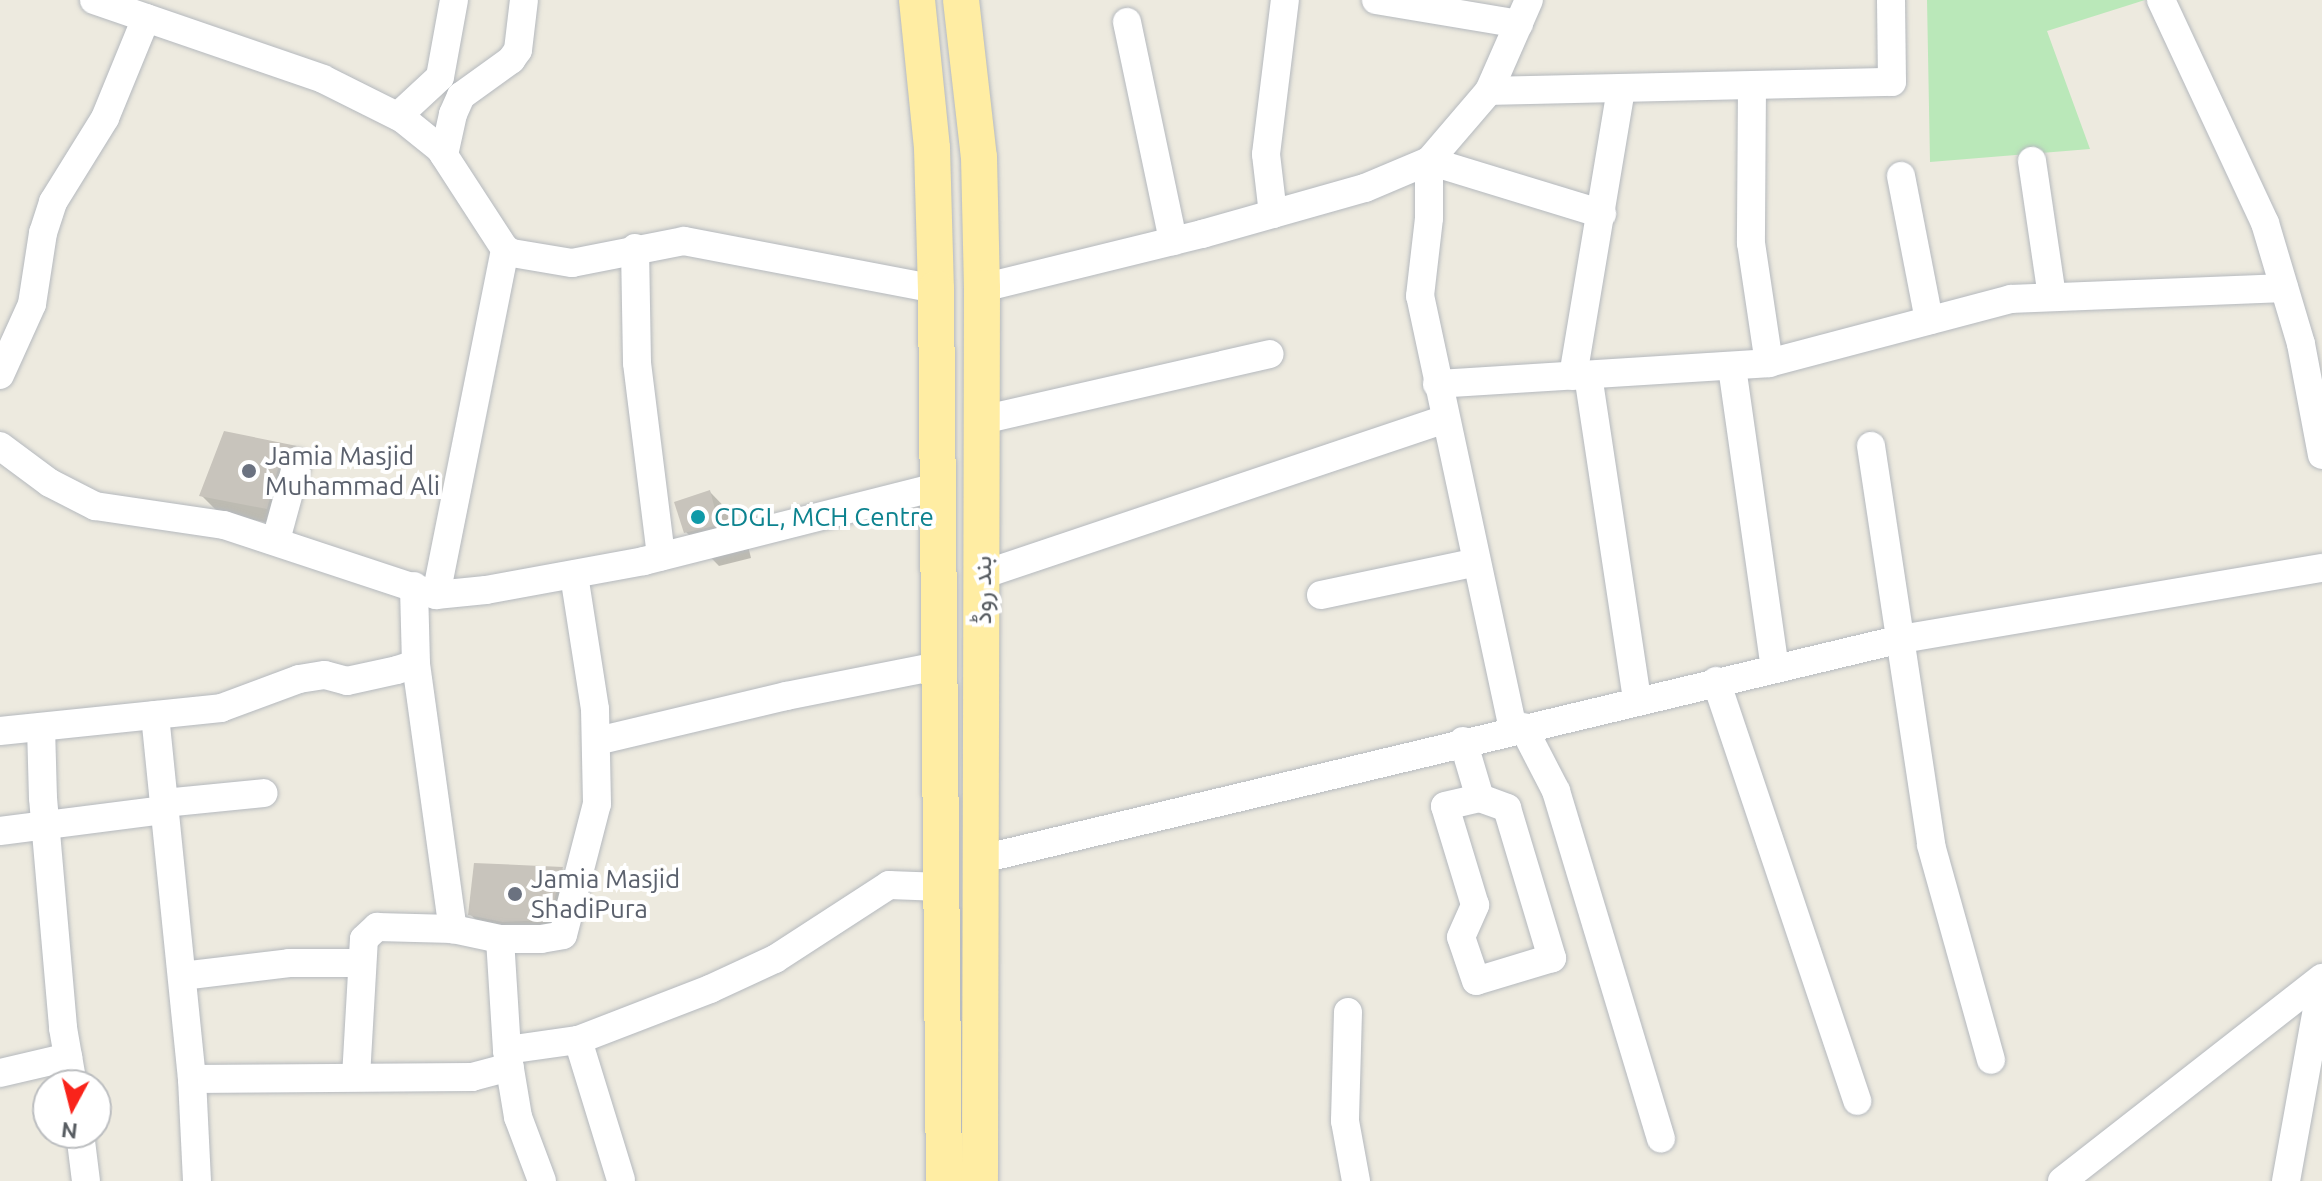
<!DOCTYPE html>
<html>
<head>
<meta charset="utf-8">
<style>
  body { margin:0 }
  #map { position:relative; width:2322px; height:1181px; overflow:hidden; background:#edeadf; font-family:Ubuntu,Vazirmatn,sans-serif }
  div>[style] { position:absolute }
  .green>* { inset:0; background:#bae8b9 }
  .shadow>* { inset:0; background:#0003 }
  .building>* { inset:0; background:#c8c4bc }
  .roads { filter:drop-shadow(0 0 2px #b5b9be) drop-shadow(0 0 2px #b5b9be) }
  .minor>* { height:28px; margin:-14px; padding:0 14px; transform-origin:14px; border-radius:14px; background:#fff }
  .major>* { height:36px; margin:-18px; padding:0 18px; transform-origin:18px; border-radius:18px; background:#ffeda3 }
  .dots>* { width:22px; height:22px; translate:-50% -50%; box-sizing:border-box; border:4px solid #fff; border-radius:50% }
  span { translate:-50% -50%; white-space:nowrap; text-align:center; line-height:1.15; -webkit-text-stroke:8px #fff; paint-order:stroke }
  .worship-label { font-size:26px; color:#5b616d }
  .left { translate:0 -50%; text-align:left }
  .culture-label { font-size:26px; color:#0d838f }
  .street-label { font-size:26px; color:#585d62 }
  .north { position:absolute; left:32px; top:1069px; width:80px; height:80px; box-sizing:border-box; background:#fff; border:2px solid #bcbec0; border-radius:50%; rotate:187deg; font-size:22px; font-weight:700; line-height:32px; text-align:center; color:#585d62 }
  .north::after { content:''; display:block; margin:auto; width:28px; height:36px; background:#f9231a; clip-path:polygon(50% 0,100% 100%,50% 72%,0 100%) }
</style>
</head>
<body>
<div id="map">
  <div class="green">
    <div style="clip-path:polygon(1927px 0,2145px 0,2047px 31px,2090px 149px,1930px 162px)"></div>
  </div>
  <div class="shadow">
    <div style="clip-path:polygon(225px 433px,296px 448px,312px 464px,303px 468px,284px 526px,219px 513px,201px 495px)"></div>
    <div style="clip-path:polygon(710px 492px,743px 526px,751px 558px,719px 566px,686px 532px)"></div>
    <div style="clip-path:polygon(562px 869px,580px 887px,567px 937px,488px 932px,470px 914px)"></div>
  </div>
  <div class="building">
    <div style="clip-path:polygon(224px 431px,297px 446px,286px 450px,281px 458px,267px 509px,199px 496px)"></div>
    <div style="clip-path:polygon(710px 490px,719px 525px,684px 533px,674px 502px)"></div>
    <div style="clip-path:polygon(474px 863px,563px 867px,549px 920px,502px 922px,468px 915px)"></div>
  </div>
  <div class="roads">
    <div class="minor">
      <div style="left:94px;top:0;width:242px;rotate:19deg"></div>
      <div style="left:323px;top:79px;width:89px;rotate:26.6deg"></div>
      <div style="left:403px;top:119px;width:48px;rotate:39deg"></div>
      <div style="left:440px;top:149px;width:119px;rotate:57deg"></div>
      <div style="left:505px;top:249px;width:8px;rotate:30deg"></div>
      <div style="left:512px;top:253px;width:61px;rotate:9.5deg"></div>
      <div style="left:572px;top:263px;width:114px;rotate:-11.1deg"></div>
      <div style="left:684px;top:241px;width:257px;rotate:10.8deg"></div>
      <div style="left:1376px;top:0;width:145px;rotate:9.5deg"></div>
      <div style="left:2161px;top:0;width:246px;rotate:65deg"></div>
      <div style="left:2265px;top:223px;width:126px;rotate:73.4deg"></div>
      <div style="left:2301px;top:344px;width:113px;rotate:79.3deg"></div>
      <div style="left:1127px;top:22px;width:224px;rotate:78.1deg"></div>
      <div style="left:1752px;top:86px;width:157px;rotate:90.4deg"></div>
      <div style="left:1751px;top:243px;width:121px;rotate:81.5deg"></div>
      <div style="left:1489px;top:91px;width:403px;rotate:-1.3deg"></div>
      <div style="left:1892px;top:82px;width:82px;rotate:-90.7deg"></div>
      <div style="left:398px;top:116px;width:57px;rotate:-42.9deg"></div>
      <div style="left:440px;top:77px;width:78px;rotate:-79.7deg"></div>
      <div style="left:444px;top:155px;width:42px;rotate:-77.6deg"></div>
      <div style="left:453px;top:114px;width:20px;rotate:-66deg"></div>
      <div style="left:461px;top:96px;width:62px;rotate:-35.8deg"></div>
      <div style="left:511px;top:60px;width:12px;rotate:-55deg"></div>
      <div style="left:518px;top:50px;width:50px;rotate:-83.2deg"></div>
      <div style="left:2032px;top:161px;width:136px;rotate:81.6deg"></div>
      <div style="left:1901px;top:176px;width:147px;rotate:79deg"></div>
      <div style="left:1273px;top:214px;width:60px;rotate:-96.7deg"></div>
      <div style="left:1266px;top:154px;width:155px;rotate:-83deg"></div>
      <div style="left:635px;top:248px;width:115px;rotate:89deg"></div>
      <div style="left:637px;top:363px;width:195px;rotate:82.9deg"></div>
      <div style="left:982px;top:288px;width:227px;rotate:-13.8deg"></div>
      <div style="left:1202px;top:234px;width:169px;rotate:-15.8deg"></div>
      <div style="left:1365px;top:188px;width:69px;rotate:-22.9deg"></div>
      <div style="left:1429px;top:161px;width:92px;rotate:-49.4deg"></div>
      <div style="left:1489px;top:91px;width:99px;rotate:-66.3deg"></div>
      <div style="left:1732px;top:367px;width:304px;rotate:81.9deg"></div>
      <div style="left:0;top:375px;width:78px;rotate:-65.7deg"></div>
      <div style="left:32px;top:304px;width:72px;rotate:-81.2deg"></div>
      <div style="left:43px;top:233px;width:33px;rotate:-72deg"></div>
      <div style="left:53px;top:202px;width:99px;rotate:-58.2deg"></div>
      <div style="left:105px;top:118px;width:108px;rotate:-67.7deg"></div>
      <div style="left:1588px;top:375px;width:328px;rotate:81.4deg"></div>
      <div style="left:1573px;top:376px;width:292px;rotate:-80.5deg"></div>
      <div style="left:1437px;top:384px;width:333px;rotate:-3.6deg"></div>
      <div style="left:1769px;top:363px;width:250px;rotate:-14.8deg"></div>
      <div style="left:2011px;top:299px;width:273px;rotate:-2.3deg"></div>
      <div style="left:982px;top:420px;width:295px;rotate:-12.9deg"></div>
      <div style="left:0;top:446px;width:62px;rotate:36.5deg"></div>
      <div style="left:50px;top:483px;width:51px;rotate:27.1deg"></div>
      <div style="left:95px;top:506px;width:130px;rotate:8.4deg"></div>
      <div style="left:224px;top:525px;width:223px;rotate:18.3deg"></div>
      <div style="left:436px;top:595px;width:50px;rotate:-5.7deg"></div>
      <div style="left:486px;top:590px;width:161px;rotate:-10.4deg"></div>
      <div style="left:644px;top:561px;width:302px;rotate:-14.2deg"></div>
      <div style="left:1871px;top:446px;width:403px;rotate:81.4deg"></div>
      <div style="left:1931px;top:845px;width:223px;rotate:74.4deg"></div>
      <div style="left:276px;top:540px;width:80px;rotate:-74.7deg"></div>
      <div style="left:982px;top:575px;width:489px;rotate:-18.6deg"></div>
      <div style="left:436px;top:595px;width:353px;rotate:-78.7deg"></div>
      <div style="left:1321px;top:595px;width:159px;rotate:-11.9deg"></div>
      <div style="left:416px;top:664px;width:268px;rotate:82.1deg"></div>
      <div style="left:453px;top:929px;width:48px;rotate:12deg"></div>
      <div style="left:500px;top:939px;width:111px;rotate:86.4deg"></div>
      <div style="left:507px;top:1050px;width:72px;rotate:-8deg"></div>
      <div style="left:578px;top:1040px;width:142px;rotate:-21.1deg"></div>
      <div style="left:710px;top:989px;width:72px;rotate:-24.8deg"></div>
      <div style="left:775px;top:959px;width:136px;rotate:-33deg"></div>
      <div style="left:889px;top:885px;width:53px;rotate:2.2deg"></div>
      <div style="left:1716px;top:681px;width:443px;rotate:71.4deg"></div>
      <div style="left:155px;top:715px;width:366px;rotate:84.2deg"></div>
      <div style="left:192px;top:1079px;width:280px;rotate:-0.4deg"></div>
      <div style="left:472px;top:1077px;width:39px;rotate:-15deg"></div>
      <div style="left:41px;top:727px;width:71px;rotate:88.4deg"></div>
      <div style="left:43px;top:798px;width:231px;rotate:85deg"></div>
      <div style="left:63px;top:1028px;width:58px;rotate:80deg"></div>
      <div style="left:1523px;top:727px;width:72px;rotate:62.7deg"></div>
      <div style="left:1556px;top:791px;width:363px;rotate:73.2deg"></div>
      <div style="left:1513px;top:729px;width:443px;rotate:-102.1deg"></div>
      <div style="left:1420px;top:296px;width:79px;rotate:-83.4deg"></div>
      <div style="left:1429px;top:218px;width:57px;rotate:-90deg"></div>
      <div style="left:1429px;top:161px;width:181px;rotate:17deg"></div>
      <div style="left:0;top:731px;width:222px;rotate:-5.9deg"></div>
      <div style="left:221px;top:708px;width:83px;rotate:-20.4deg"></div>
      <div style="left:299px;top:679px;width:26px;rotate:-9deg"></div>
      <div style="left:325px;top:675px;width:23px;rotate:15deg"></div>
      <div style="left:347px;top:681px;width:51px;rotate:-12.4deg"></div>
      <div style="left:397px;top:670px;width:20px;rotate:-18deg"></div>
      <div style="left:416px;top:664px;width:78px;rotate:-91.5deg"></div>
      <div style="left:597px;top:741px;width:194px;rotate:-13.4deg"></div>
      <div style="left:786px;top:696px;width:154px;rotate:-11.2deg"></div>
      <div style="left:1463px;top:741px;width:59px;rotate:73.4deg"></div>
      <div style="left:1480px;top:798px;width:29px;rotate:20deg"></div>
      <div style="left:1507px;top:808px;width:157px;rotate:73.3deg"></div>
      <div style="left:1552px;top:958px;width:79px;rotate:163.2deg"></div>
      <div style="left:1476px;top:981px;width:46px;rotate:-108.8deg"></div>
      <div style="left:1461px;top:937px;width:35px;rotate:-66deg"></div>
      <div style="left:1475px;top:905px;width:103px;rotate:-106.9deg"></div>
      <div style="left:1445px;top:806px;width:36px;rotate:-13deg"></div>
      <div style="left:164px;top:803px;width:100px;rotate:-5.7deg"></div>
      <div style="left:0;top:831px;width:166px;rotate:-7.3deg"></div>
      <div style="left:982px;top:859px;width:945px;rotate:-13.46deg"></div>
      <div style="left:1901px;top:639px;width:427px;rotate:-9.6deg"></div>
      <div style="left:500px;top:939px;width:41px"></div>
      <div style="left:541px;top:939px;width:22px;rotate:-10deg"></div>
      <div style="left:563px;top:935px;width:135px;rotate:-75.5deg"></div>
      <div style="left:597px;top:804px;width:95px;rotate:-91.2deg"></div>
      <div style="left:595px;top:709px;width:136px;rotate:-98.9deg"></div>
      <div style="left:182px;top:976px;width:108px;rotate:-6.9deg"></div>
      <div style="left:289px;top:963px;width:73px"></div>
      <div style="left:1348px;top:1012px;width:109px;rotate:91.6deg"></div>
      <div style="left:1345px;top:1121px;width:61px;rotate:79.6deg"></div>
      <div style="left:578px;top:1040px;width:146px;rotate:72.9deg"></div>
      <div style="left:507px;top:1051px;width:67px;rotate:80.5deg"></div>
      <div style="left:518px;top:1117px;width:68px;rotate:69.4deg"></div>
      <div style="left:0;top:1073px;width:70px;rotate:-13.2deg"></div>
      <div style="left:356px;top:1077px;width:138px;rotate:-86.7deg"></div>
      <div style="left:364px;top:939px;width:18px;rotate:-43deg"></div>
      <div style="left:377px;top:927px;width:76px;rotate:1.5deg"></div>
      <div style="left:192px;top:1079px;width:102px;rotate:87.2deg"></div>
      <div style="left:80px;top:1133px;width:48px;rotate:82.9deg"></div>
      <div style="left:2062px;top:1181px;width:330px;rotate:-38deg"></div>
      <div style="left:2286px;top:1181px;width:203px;rotate:-79.8deg"></div>
    </div>
    <div class="major">
      <div style="left:917px;top:0;width:149px;rotate:84.2deg"></div>
      <div style="left:932px;top:148px;width:141px;rotate:88.4deg"></div>
      <div style="left:936px;top:289px;width:892px;rotate:89.49deg"></div>
      <div style="left:961px;top:0;width:158px;rotate:83.5deg"></div>
      <div style="left:979px;top:157px;width:131px;rotate:88.7deg"></div>
      <div style="left:982px;top:288px;width:893px;rotate:90.13deg"></div>
    </div>
  </div>
  <div class="dots">
    <div style="left:249px;top:471px;background:#6b7280"></div>
    <div style="left:698px;top:517px;background:#0f9aa8"></div>
    <div style="left:515px;top:894px;background:#6b7280"></div>
  </div>
  <div class="worship-label">
    <span class="left" style="left:265px;top:471px">Jamia Masjid<br>Muhammad Ali</span>
    <span class="left" style="left:531px;top:894px">Jamia Masjid<br>ShadiPura</span>
  </div>
  <div class="culture-label">
    <span class="left" style="left:714px;top:517px">CDGL, MCH Centre</span>
  </div>
  <div class="street-label">
    <span style="left:982px;top:590px;rotate:-90deg">بند روڈ</span>
  </div>
  <div class="north">N</div>
</div>
</body>
</html>
